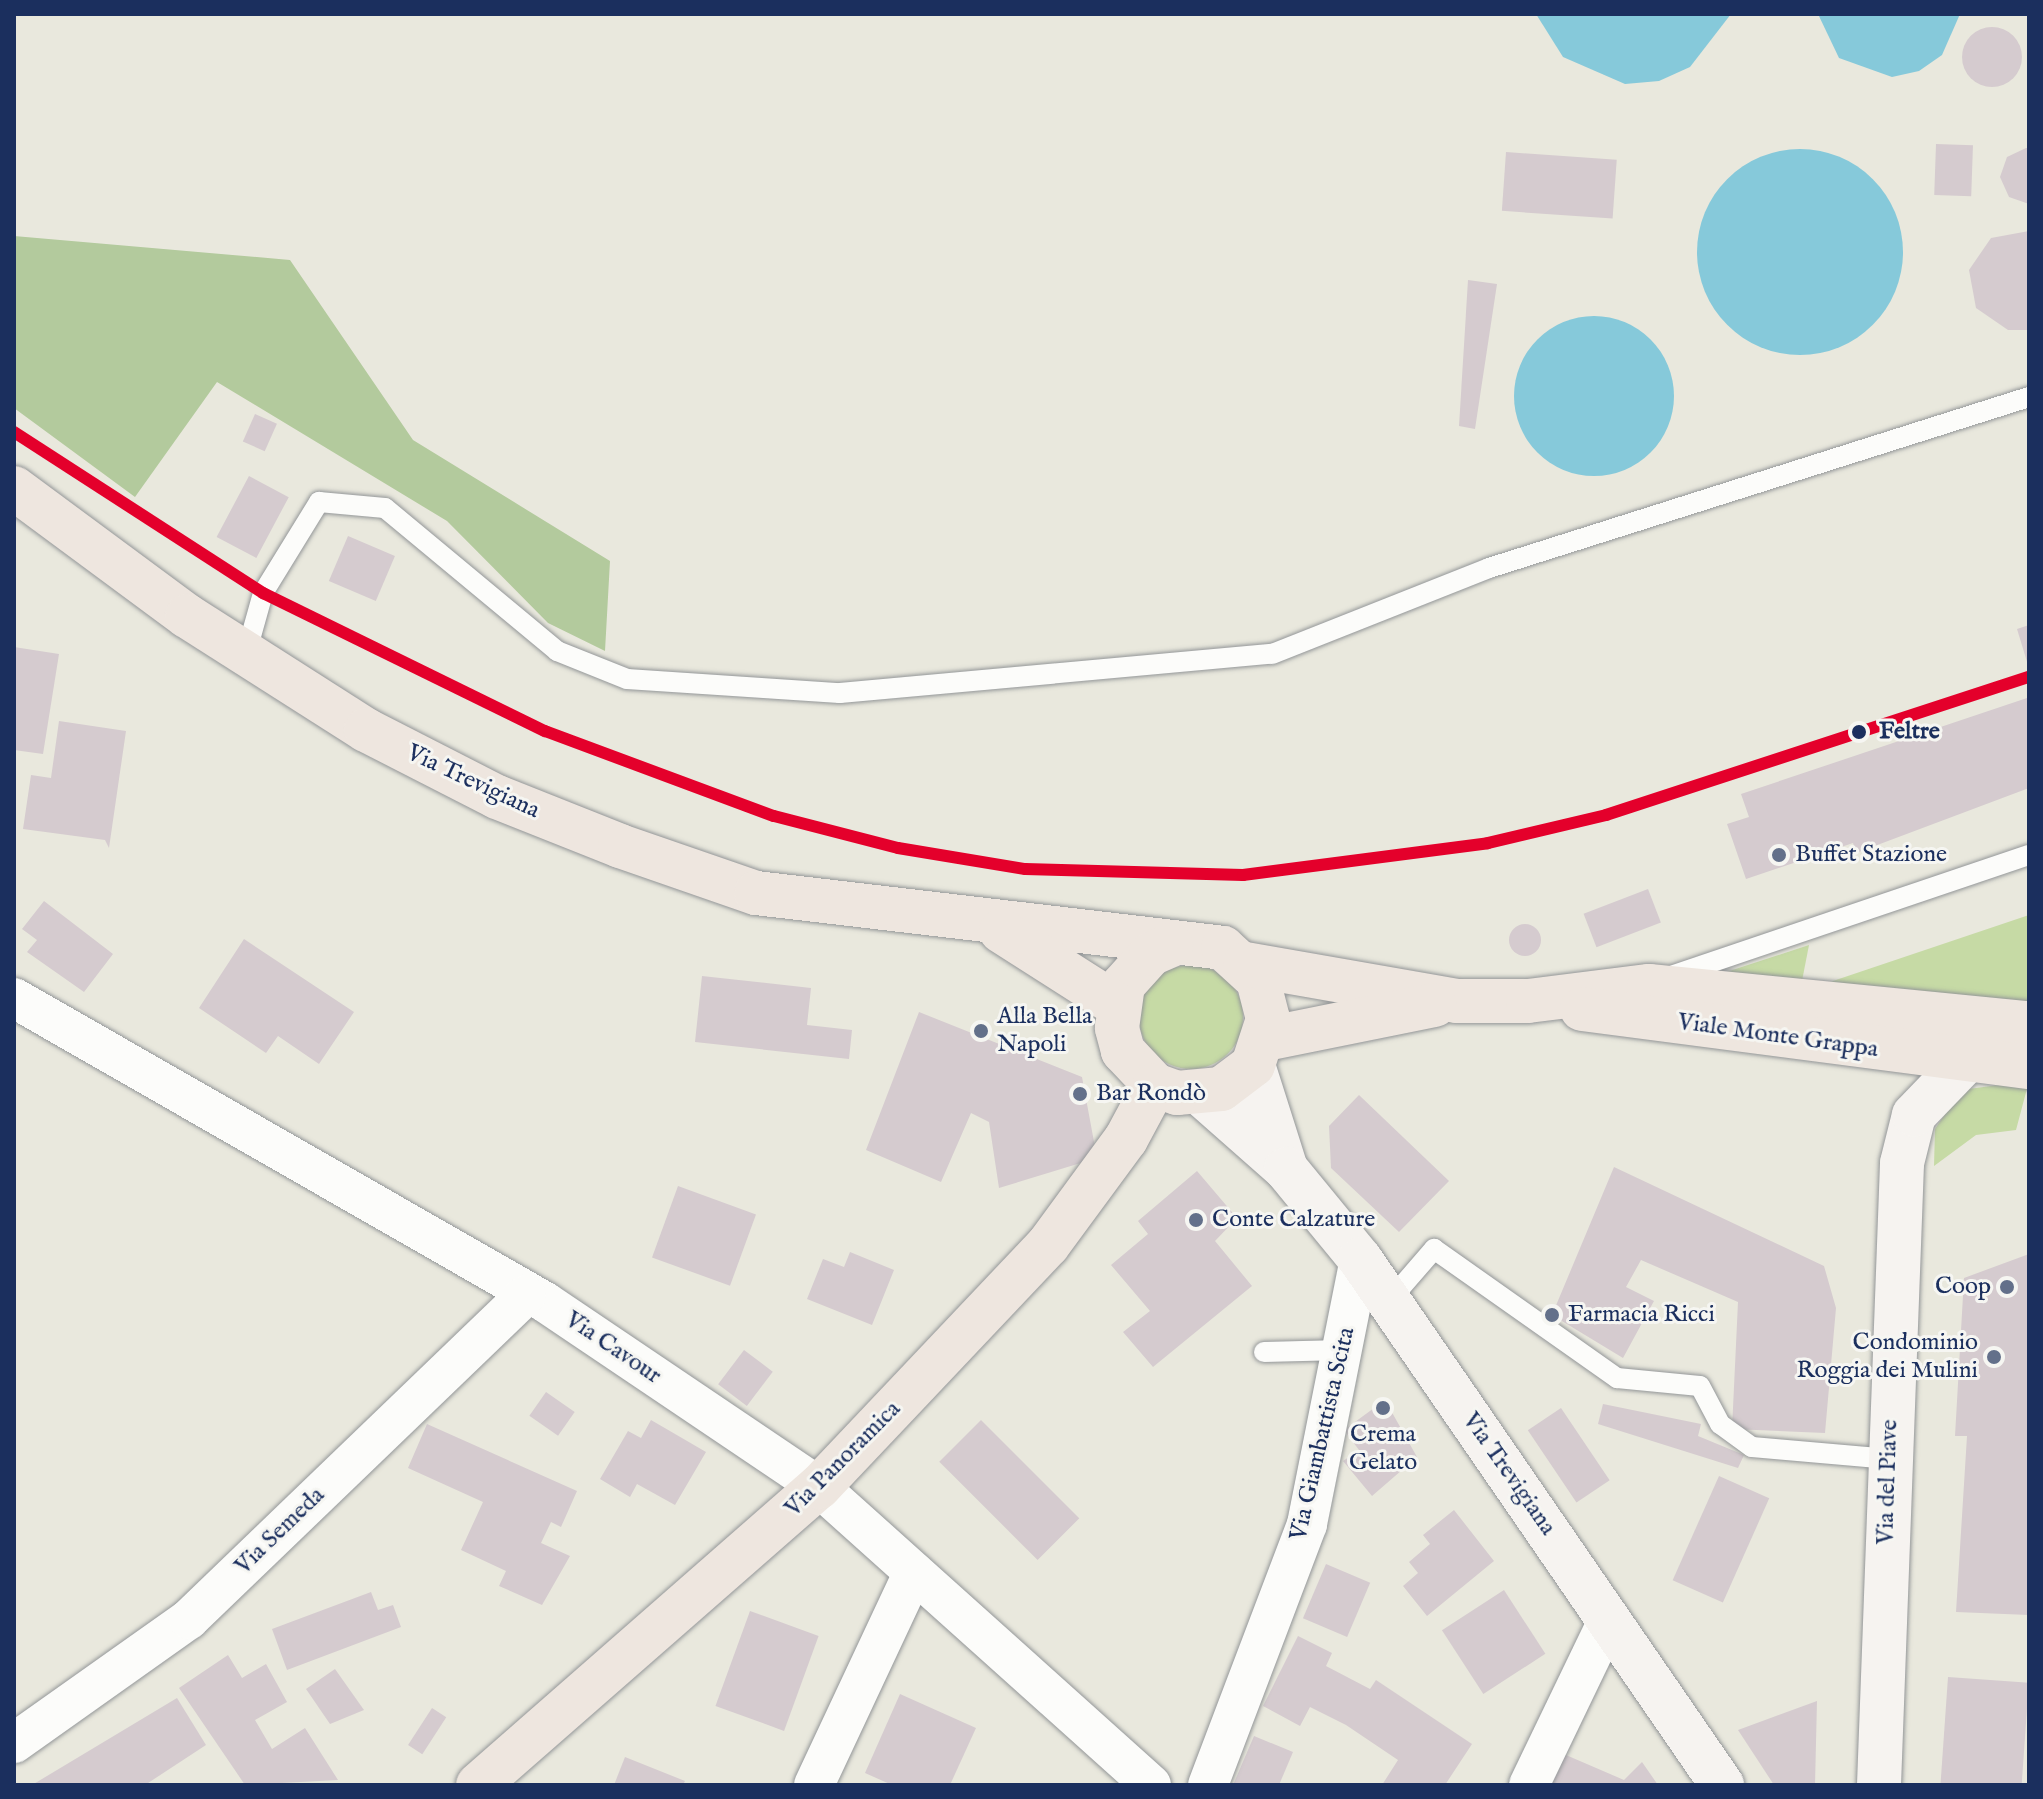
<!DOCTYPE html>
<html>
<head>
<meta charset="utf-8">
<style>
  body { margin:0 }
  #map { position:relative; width:2043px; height:1799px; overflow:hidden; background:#e9e8dd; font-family:"IM FELL English",serif }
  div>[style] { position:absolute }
  .green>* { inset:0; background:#c6daa5 }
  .round { border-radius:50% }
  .forest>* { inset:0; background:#b3ca9d }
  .water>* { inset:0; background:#86c9da }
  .building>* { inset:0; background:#d5cbcf; transform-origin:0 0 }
  .roads { filter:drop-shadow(0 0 2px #939698) drop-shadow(0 0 2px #939698) }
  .lane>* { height:20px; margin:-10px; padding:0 10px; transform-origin:10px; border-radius:10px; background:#fcfcfa }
  .street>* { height:40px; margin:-20px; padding:0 20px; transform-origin:20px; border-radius:20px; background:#fcfcfa }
  .secondary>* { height:44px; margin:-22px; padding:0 22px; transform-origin:22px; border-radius:22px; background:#f6f3f0 }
  .primary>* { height:44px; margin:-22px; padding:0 22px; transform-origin:22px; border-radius:22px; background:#eee6df }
  .rail-1>* { height:12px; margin:-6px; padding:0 6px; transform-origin:6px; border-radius:6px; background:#e4002b }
  .dots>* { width:22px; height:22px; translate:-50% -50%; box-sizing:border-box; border:4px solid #f6f6f2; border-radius:50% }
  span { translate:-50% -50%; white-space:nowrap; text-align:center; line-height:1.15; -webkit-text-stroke:6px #f6f6f2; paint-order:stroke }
  .stop-label { font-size:24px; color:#1b2f5e; font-weight:700 }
  .left { translate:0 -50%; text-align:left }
  .street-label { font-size:24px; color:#1b2f5e }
  .poi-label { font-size:24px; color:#1b2f5e }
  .right { translate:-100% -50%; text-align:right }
  .frame { position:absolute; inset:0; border:16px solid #1b2f5e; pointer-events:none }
</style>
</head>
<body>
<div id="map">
  <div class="green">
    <div style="clip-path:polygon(2029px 915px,2029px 1010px,1827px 983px)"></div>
    <div style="clip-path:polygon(1809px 945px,1801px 986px,1708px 978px)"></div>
    <div class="round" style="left:1139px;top:965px;width:104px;height:104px"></div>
    <div style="clip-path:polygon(2029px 1081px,2016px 1130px,1976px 1135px,1934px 1166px,1935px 1129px,1961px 1090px)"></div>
  </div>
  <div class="forest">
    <div style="clip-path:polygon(14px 236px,290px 260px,413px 440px,610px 561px,605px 651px,548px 623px,447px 521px,217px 382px,135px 497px,14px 408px)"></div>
  </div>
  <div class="water">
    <div style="clip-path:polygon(1536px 14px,1731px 14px,1690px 67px,1659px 81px,1625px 84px,1563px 57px)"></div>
    <div style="clip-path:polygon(1818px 14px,1960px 14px,1942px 55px,1919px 71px,1892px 77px,1839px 58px)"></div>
    <div class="round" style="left:1697px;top:149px;width:206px;height:206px"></div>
    <div class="round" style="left:1514px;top:316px;width:160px;height:160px"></div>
  </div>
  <div class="building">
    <div class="round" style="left:1962px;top:27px;width:60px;height:60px"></div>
    <div style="left:1936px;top:144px;width:37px;height:51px;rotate:2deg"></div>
    <div style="clip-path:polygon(2026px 148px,2029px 148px,2029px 204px,2009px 197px,2000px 177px,2007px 157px)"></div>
    <div style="left:1506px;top:152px;width:111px;height:59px;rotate:4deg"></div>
    <div style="clip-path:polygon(2029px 231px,2029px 330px,2008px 330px,1976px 308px,1969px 270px,1991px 238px)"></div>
    <div style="clip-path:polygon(1468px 280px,1497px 284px,1475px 429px,1459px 426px)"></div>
    <div style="left:255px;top:414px;width:24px;height:30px;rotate:24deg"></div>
    <div style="left:249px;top:476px;width:45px;height:69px;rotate:28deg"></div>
    <div style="left:348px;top:536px;width:51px;height:49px;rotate:23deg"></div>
    <div style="clip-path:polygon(2029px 625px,2029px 665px,2028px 665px,2017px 629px)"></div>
    <div style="clip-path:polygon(14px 647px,59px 654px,43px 754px,14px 750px)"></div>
    <div style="clip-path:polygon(2027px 698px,2029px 788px,1856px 853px,1853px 843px,1746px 879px,1727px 824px,1749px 817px,1741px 794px)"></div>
    <div style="clip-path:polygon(59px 721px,126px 731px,109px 848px,105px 840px,23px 829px,31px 775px,51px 778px)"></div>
    <div style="left:1648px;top:889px;width:36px;height:69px;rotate:69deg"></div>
    <div style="clip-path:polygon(44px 901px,113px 954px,84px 992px,27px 952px,37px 940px,22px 929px)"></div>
    <div class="round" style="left:1509px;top:924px;width:32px;height:32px"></div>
    <div style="clip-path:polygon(244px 939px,354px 1012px,319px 1064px,278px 1036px,266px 1053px,199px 1008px)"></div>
    <div style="clip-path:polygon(702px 976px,811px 988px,807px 1025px,852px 1030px,849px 1059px,695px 1042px)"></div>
    <div style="clip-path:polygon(919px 1012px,1082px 1077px,1097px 1158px,999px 1188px,989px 1122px,971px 1113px,941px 1182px,866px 1150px)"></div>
    <div style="clip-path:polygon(1359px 1095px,1449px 1181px,1399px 1232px,1331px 1168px,1329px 1126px)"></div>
    <div style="clip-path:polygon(1614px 1167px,1824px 1266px,1836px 1308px,1825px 1433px,1732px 1429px,1738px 1302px,1641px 1260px,1626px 1287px,1654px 1301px,1623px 1358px,1552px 1315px)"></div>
    <div style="clip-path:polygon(1197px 1171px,1237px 1218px,1215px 1241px,1252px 1286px,1153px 1367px,1123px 1332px,1150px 1311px,1111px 1265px,1148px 1234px,1138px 1221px)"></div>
    <div style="left:678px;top:1186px;width:83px;height:76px;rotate:20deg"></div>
    <div style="clip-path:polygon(850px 1252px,894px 1270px,872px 1325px,807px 1299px,823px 1259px,844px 1267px)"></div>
    <div style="clip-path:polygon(2029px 1254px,2029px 1615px,1956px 1612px,1967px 1436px,1955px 1436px,1964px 1278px)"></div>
    <div style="left:744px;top:1350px;width:36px;height:43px;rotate:37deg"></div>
    <div style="left:546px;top:1392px;width:35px;height:29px;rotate:35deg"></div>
    <div style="clip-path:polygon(1385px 1400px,1417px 1457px,1372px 1496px,1343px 1461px,1359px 1450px,1344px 1430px)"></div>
    <div style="clip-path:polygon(1603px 1404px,1701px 1424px,1698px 1436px,1744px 1455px,1738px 1468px,1598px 1424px)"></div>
    <div style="left:1561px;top:1408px;width:87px;height:40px;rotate:56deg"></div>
    <div style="clip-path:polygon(651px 1420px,706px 1452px,675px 1505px,637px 1484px,630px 1497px,600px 1479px,628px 1431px,641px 1438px)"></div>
    <div style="left:981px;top:1420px;width:139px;height:59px;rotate:45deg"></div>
    <div style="clip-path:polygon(427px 1424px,577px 1491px,561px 1527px,551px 1522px,541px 1543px,570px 1556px,542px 1605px,499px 1586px,506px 1571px,461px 1550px,483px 1502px,408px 1468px)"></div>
    <div style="left:1719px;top:1476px;width:55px;height:114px;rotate:24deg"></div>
    <div style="clip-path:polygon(1454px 1510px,1494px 1561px,1427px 1616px,1403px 1586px,1418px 1573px,1409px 1562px,1430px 1544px,1423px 1535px)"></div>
    <div style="left:1326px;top:1564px;width:48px;height:59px;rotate:23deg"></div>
    <div style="left:1504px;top:1590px;width:76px;height:74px;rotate:57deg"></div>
    <div style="clip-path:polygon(371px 1592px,378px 1610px,393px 1605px,401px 1627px,287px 1670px,272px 1629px)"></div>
    <div style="left:750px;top:1611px;width:73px;height:101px;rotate:20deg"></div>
    <div style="clip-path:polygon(1298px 1636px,1332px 1653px,1326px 1666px,1370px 1689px,1376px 1680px,1472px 1744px,1445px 1785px,1382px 1785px,1398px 1760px,1346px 1725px,1310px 1707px,1300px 1726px,1263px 1706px)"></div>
    <div style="clip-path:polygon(228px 1655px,242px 1678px,266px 1664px,287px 1702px,255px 1720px,272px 1749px,305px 1728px,338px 1780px,245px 1785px,179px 1688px)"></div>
    <div style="clip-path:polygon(335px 1669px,364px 1710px,330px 1724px,306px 1689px)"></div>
    <div style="left:1948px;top:1677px;width:81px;height:108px;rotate:4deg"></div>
    <div style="clip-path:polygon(900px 1694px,976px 1728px,950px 1785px,892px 1785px,865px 1773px)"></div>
    <div style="clip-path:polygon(177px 1698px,206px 1745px,145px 1785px,32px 1785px)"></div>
    <div style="clip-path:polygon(1817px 1701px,1815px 1785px,1774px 1785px,1738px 1730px)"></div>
    <div style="left:432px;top:1708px;width:17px;height:44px;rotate:33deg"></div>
    <div style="clip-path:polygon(1254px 1736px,1293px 1752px,1279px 1785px,1233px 1785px)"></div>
    <div style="clip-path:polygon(1559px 1752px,1624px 1780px,1642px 1762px,1658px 1785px,1547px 1785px)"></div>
    <div style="clip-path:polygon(625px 1757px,685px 1781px,683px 1785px,614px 1785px)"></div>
  </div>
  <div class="roads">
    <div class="lane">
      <div style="left:246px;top:654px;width:63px;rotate:-74.4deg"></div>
      <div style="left:263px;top:593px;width:107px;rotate:-58.4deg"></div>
      <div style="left:319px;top:502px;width:66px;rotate:5.2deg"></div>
      <div style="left:385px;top:508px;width:224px;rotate:39.7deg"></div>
      <div style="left:557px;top:651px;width:75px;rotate:21.8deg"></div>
      <div style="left:627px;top:679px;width:213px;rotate:3.8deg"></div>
      <div style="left:840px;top:693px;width:434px;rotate:-5.2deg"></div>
      <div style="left:1272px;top:654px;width:233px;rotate:-21.6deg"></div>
      <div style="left:1489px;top:568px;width:566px;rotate:-17.57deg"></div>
      <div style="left:1665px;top:978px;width:384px;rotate:-18.7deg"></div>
      <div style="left:1389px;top:1301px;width:69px;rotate:-49.1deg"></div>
      <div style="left:1434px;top:1249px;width:224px;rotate:35.2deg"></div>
      <div style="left:1617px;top:1378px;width:83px;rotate:5.5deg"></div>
      <div style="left:1700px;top:1386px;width:43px;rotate:62.2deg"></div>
      <div style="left:1720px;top:1424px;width:39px;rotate:36deg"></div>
      <div style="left:1752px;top:1447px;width:138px;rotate:5deg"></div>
      <div style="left:1264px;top:1352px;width:78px;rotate:-1.5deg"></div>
    </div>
    <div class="street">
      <div style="left:14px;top:998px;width:612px;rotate:29.79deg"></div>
      <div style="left:545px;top:1302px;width:331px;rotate:34deg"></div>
      <div style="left:819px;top:1487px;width:446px;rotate:41.9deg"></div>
      <div style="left:14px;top:1743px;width:214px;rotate:-35.3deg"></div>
      <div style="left:189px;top:1619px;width:467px;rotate:-43.9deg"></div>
      <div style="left:814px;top:1785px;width:235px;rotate:-64.9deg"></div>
      <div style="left:1208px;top:1785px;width:279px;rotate:-69.2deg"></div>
      <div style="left:1307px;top:1524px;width:270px;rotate:-78.7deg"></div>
      <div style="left:1529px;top:1785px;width:184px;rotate:-64.3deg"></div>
    </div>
    <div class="secondary">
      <div style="left:1253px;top:1065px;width:109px;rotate:72.4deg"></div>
      <div style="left:1201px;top:1094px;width:113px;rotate:41.4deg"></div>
      <div style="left:1286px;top:1169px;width:117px;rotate:50.6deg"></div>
      <div style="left:1360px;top:1259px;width:639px;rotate:55.46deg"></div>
      <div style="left:1879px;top:1785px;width:622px;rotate:-87.88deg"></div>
      <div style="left:1902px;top:1163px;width:49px;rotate:-76deg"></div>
      <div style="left:1914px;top:1115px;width:76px;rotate:-46.1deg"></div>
    </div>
    <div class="primary">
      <div style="left:14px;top:488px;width:215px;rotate:36.5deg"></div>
      <div style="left:187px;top:616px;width:212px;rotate:32.5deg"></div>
      <div style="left:366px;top:730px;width:147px;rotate:27.1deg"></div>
      <div style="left:497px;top:797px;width:132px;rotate:21.7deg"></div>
      <div style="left:620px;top:846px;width:144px;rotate:19.1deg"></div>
      <div style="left:756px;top:893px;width:470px;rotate:6.7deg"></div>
      <div style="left:1223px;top:948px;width:47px;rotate:42.4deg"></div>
      <div style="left:1258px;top:980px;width:40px;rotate:75.6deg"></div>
      <div style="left:1268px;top:1019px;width:48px;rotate:108.1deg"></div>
      <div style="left:1253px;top:1065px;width:40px;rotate:143deg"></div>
      <div style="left:1221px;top:1089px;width:44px;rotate:174.8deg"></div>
      <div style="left:1177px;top:1093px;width:23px;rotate:-160deg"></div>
      <div style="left:1155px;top:1085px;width:47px;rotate:-133.3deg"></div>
      <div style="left:1123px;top:1051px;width:24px;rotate:-105deg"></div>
      <div style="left:1117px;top:1028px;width:43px;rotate:-82.1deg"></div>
      <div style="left:1123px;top:985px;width:42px;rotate:-47.9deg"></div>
      <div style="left:1151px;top:954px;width:22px;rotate:-24deg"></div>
      <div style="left:1001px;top:931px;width:138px;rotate:32.5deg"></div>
      <div style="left:1245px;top:964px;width:215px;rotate:9.9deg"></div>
      <div style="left:1457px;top:1001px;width:71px"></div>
      <div style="left:1528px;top:1001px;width:122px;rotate:-7.1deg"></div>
      <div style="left:1649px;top:986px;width:382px;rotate:5.6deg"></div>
      <div style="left:1582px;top:1009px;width:451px;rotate:7.4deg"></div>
      <div style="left:1266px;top:1039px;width:172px;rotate:-11.4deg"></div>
      <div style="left:478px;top:1785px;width:453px;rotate:-41.2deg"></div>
      <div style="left:819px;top:1487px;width:333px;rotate:-46.6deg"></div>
      <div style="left:1048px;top:1245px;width:132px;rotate:-53.7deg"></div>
      <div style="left:1126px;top:1139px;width:61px;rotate:-61.8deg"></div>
    </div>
  </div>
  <div class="rail-1">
    <div style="left:14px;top:432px;width:297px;rotate:32.9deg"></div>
    <div style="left:263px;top:593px;width:314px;rotate:26.1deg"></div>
    <div style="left:545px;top:731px;width:244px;rotate:20.4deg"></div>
    <div style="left:774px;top:816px;width:128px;rotate:14.5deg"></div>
    <div style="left:898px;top:848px;width:129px;rotate:9.4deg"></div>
    <div style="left:1025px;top:869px;width:218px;rotate:1.6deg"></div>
    <div style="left:1243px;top:875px;width:247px;rotate:-7.4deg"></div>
    <div style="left:1488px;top:843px;width:121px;rotate:-13.3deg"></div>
    <div style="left:1606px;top:815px;width:445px;rotate:-18.1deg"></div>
  </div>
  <div class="dots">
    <div style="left:1859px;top:732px;background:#1b2f5e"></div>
    <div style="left:1779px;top:855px;background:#63708a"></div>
    <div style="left:981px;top:1031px;background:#63708a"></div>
    <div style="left:1080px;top:1094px;background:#63708a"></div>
    <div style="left:1196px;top:1220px;background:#63708a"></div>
    <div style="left:2007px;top:1287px;background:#63708a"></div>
    <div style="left:1552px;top:1315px;background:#63708a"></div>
    <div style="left:1994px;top:1357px;background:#63708a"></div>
    <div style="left:1383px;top:1408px;background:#63708a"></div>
  </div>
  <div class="stop-label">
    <span class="left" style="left:1879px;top:732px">Feltre</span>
  </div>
  <div class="street-label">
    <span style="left:473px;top:782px;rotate:25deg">Via Trevigiana</span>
    <span style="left:1778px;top:1036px;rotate:8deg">Viale Monte Grappa</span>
    <span style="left:613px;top:1348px;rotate:34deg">Via Cavour</span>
    <span style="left:1323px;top:1434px;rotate:-77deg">Via Giambattista Scita</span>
    <span style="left:843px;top:1459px;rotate:-45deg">Via Panoramica</span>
    <span style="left:1509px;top:1474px;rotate:55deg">Via Trevigiana</span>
    <span style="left:1888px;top:1482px;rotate:-88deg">Via del Piave</span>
    <span style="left:280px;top:1531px;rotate:-44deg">Via Semeda</span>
  </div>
  <div class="poi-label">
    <span class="left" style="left:1795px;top:855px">Buffet Stazione</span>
    <span class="left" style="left:997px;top:1031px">Alla Bella<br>Napoli</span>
    <span class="left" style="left:1096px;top:1094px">Bar Rondò</span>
    <span class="left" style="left:1212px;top:1220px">Conte Calzature</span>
    <span class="right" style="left:1991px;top:1287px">Coop</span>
    <span class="left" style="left:1568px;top:1315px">Farmacia Ricci</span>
    <span class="right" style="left:1978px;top:1357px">Condominio<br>Roggia dei Mulini</span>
    <span style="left:1383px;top:1449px">Crema<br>Gelato</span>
  </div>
  <div class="frame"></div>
</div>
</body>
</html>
